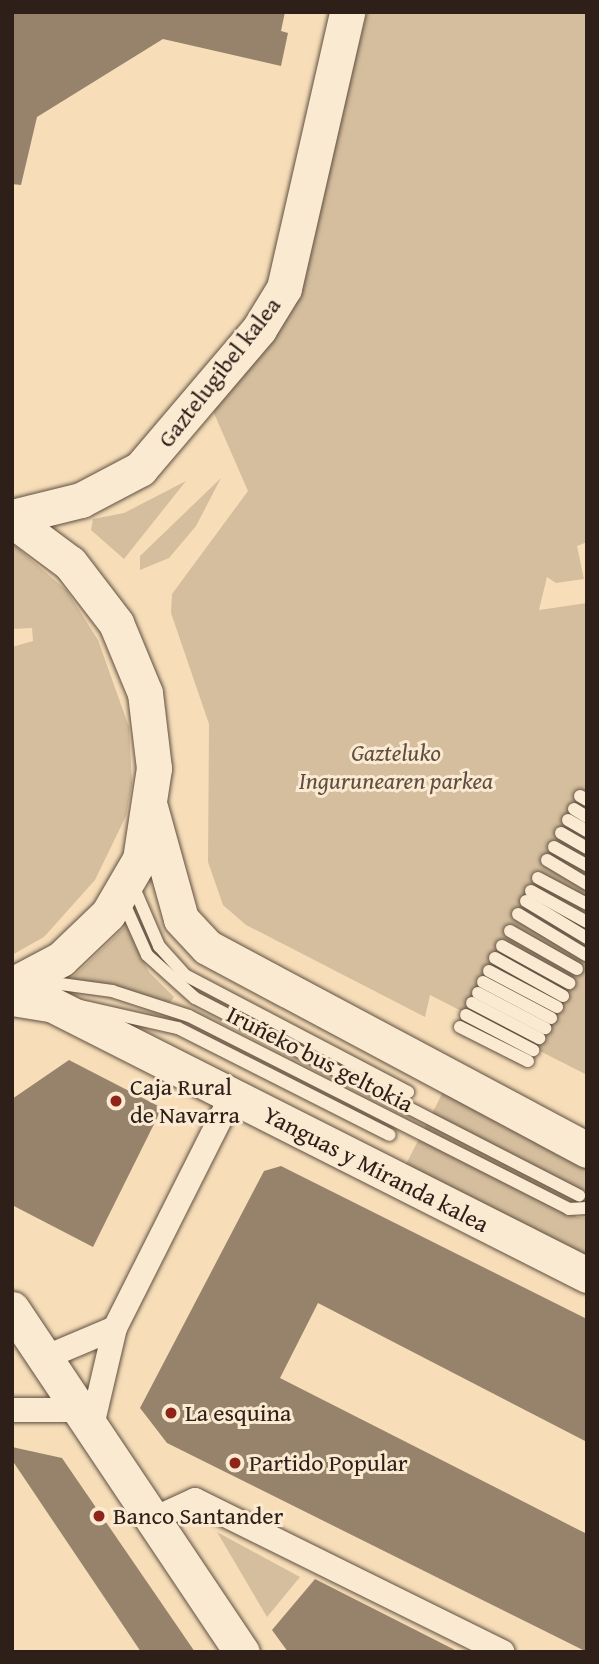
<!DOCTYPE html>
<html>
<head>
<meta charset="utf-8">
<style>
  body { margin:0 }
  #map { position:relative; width:599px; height:1664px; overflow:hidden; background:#f7deb9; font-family:"Gentium Book Plus",serif }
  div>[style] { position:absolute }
  .green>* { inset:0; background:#d5be9e }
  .building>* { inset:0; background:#97836c }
  .roads { filter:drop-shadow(0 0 2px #605041) drop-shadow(0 0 2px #605041) }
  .lane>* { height:12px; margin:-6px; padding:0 6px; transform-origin:6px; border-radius:6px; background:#faead2 }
  .street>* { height:24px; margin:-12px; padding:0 12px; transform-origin:12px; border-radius:12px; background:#faead2 }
  .secondary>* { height:35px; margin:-17.5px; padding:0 17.5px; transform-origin:17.5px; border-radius:17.5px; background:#faead2 }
  .dots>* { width:19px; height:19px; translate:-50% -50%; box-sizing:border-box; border:4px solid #faead2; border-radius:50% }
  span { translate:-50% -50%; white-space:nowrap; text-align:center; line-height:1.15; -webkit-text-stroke:6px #faead2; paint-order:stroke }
  .street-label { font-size:24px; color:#2e2019 }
  .park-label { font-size:24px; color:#604f41; font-style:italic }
  .poi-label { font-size:24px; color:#2e2019 }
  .left { translate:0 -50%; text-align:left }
  .frame { position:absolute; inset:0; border:14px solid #2e2019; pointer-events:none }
</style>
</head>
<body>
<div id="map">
  <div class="green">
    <div style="clip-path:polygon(367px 12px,587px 12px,587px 542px,577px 546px,584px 579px,556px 583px,547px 577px,539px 610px,587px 603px,587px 1075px,430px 995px,425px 1017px,246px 925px,223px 905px,208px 862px,209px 724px,171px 613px,172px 594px,248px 491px,213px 411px,238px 380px,336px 137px)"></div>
    <div style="clip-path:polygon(221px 478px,196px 526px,169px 558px,140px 570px,140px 556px)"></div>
    <div style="clip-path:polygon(186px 481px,124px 559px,91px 530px,93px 519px,124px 513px)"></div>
    <div style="clip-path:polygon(12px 543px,67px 591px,98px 640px,129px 727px,132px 784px,126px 816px,95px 880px,44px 937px,12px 955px,12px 647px,33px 641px,32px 628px,12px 629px)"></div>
    <div style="clip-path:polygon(127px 925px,149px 972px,174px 997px,169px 1004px,71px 979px)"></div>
    <div style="clip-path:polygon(443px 1092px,587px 1165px,587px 1195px,576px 1196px,570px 1207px,576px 1217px,587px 1218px,587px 1257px,405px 1166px)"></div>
    <div style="clip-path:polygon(217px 1532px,300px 1577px,267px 1617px)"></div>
  </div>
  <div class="building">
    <div style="clip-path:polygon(12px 12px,285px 12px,281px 31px,288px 33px,281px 66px,163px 39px,37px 117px,21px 185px,12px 184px)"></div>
    <div style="clip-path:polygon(69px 1060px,162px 1108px,93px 1247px,12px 1205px,12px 1099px)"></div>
    <div style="clip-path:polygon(281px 1166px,587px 1319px,587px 1442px,318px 1303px,280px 1378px,587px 1534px,587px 1652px,167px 1443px,140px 1408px,264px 1171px)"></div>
    <div style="clip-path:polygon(12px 1447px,62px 1458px,195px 1652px,141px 1652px,12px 1460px)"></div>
    <div style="clip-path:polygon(315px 1579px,459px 1652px,288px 1652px,272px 1630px)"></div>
  </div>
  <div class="roads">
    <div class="lane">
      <div style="left:580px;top:796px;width:8px;rotate:30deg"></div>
      <div style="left:574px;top:809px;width:15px;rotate:32deg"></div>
      <div style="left:568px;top:820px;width:22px;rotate:30deg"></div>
      <div style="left:561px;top:833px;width:30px;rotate:30deg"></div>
      <div style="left:554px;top:847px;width:38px;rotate:29deg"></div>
      <div style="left:547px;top:860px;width:47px;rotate:31deg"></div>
      <div style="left:538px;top:878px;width:55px;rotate:28deg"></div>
      <div style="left:132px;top:883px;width:69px;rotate:66.8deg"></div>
      <div style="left:159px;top:946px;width:39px;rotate:48deg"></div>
      <div style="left:185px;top:975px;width:252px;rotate:27.7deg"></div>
      <div style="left:531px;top:891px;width:64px;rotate:29deg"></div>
      <div style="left:122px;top:899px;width:61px;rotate:65.9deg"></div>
      <div style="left:147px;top:955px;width:64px;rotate:41.9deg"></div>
      <div style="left:195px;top:998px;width:432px;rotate:27.2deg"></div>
      <div style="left:526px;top:901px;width:71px;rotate:31.2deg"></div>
      <div style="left:518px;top:914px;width:79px;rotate:31.1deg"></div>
      <div style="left:510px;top:931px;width:77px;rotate:29.6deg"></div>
      <div style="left:502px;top:946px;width:77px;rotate:28.9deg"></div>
      <div style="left:495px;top:958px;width:78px;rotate:29.2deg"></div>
      <div style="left:489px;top:971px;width:77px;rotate:27.9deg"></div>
      <div style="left:39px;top:981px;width:74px;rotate:7.8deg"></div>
      <div style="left:112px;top:991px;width:81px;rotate:18deg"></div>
      <div style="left:189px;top:1016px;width:426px;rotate:26.9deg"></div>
      <div style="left:569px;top:1209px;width:18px;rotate:-3deg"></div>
      <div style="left:483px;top:982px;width:77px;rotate:27.9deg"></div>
      <div style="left:478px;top:993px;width:76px;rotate:27.6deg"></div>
      <div style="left:472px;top:1003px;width:76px;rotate:27.6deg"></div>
      <div style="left:80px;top:1006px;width:100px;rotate:12.7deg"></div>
      <div style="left:178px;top:1028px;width:237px;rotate:26.8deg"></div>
      <div style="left:466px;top:1015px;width:76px;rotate:27.6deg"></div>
      <div style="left:460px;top:1027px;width:76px;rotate:26.6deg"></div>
    </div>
    <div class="street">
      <div style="left:44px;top:1358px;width:77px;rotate:-22.9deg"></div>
      <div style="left:12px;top:1410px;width:66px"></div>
      <div style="left:91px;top:1430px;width:105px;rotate:-76.8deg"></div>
      <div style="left:115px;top:1328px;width:261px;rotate:-63.3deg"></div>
      <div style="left:154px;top:1519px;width:45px;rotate:-24.9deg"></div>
      <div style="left:195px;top:1500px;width:343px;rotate:26.3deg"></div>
    </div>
    <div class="secondary">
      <div style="left:12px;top:517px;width:71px;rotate:-13.8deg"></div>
      <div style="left:81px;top:500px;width:67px;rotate:-27.7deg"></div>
      <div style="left:140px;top:469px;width:184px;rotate:-49.6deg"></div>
      <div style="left:259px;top:329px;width:48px;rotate:-58.6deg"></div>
      <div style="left:284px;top:288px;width:283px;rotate:-77.1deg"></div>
      <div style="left:12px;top:520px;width:72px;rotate:36.6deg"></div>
      <div style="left:70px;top:563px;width:76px;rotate:52.5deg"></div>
      <div style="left:116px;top:623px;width:76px;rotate:67.5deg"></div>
      <div style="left:145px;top:693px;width:76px;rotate:83.2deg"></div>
      <div style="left:154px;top:768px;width:92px;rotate:98.7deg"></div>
      <div style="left:140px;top:859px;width:64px;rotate:120.2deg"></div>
      <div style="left:108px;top:914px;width:65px;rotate:136.2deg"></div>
      <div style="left:61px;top:959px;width:55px;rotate:152deg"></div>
      <div style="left:150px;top:807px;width:116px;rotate:74.5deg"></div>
      <div style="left:181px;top:919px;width:38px;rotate:47deg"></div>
      <div style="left:207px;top:947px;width:431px;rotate:28.1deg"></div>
      <div style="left:12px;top:998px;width:39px;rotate:9deg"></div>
      <div style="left:51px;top:1004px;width:601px;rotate:26.82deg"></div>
      <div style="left:12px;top:1309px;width:413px;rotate:56.2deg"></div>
    </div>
  </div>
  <div class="dots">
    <div style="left:116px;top:1101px;background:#8f2418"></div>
    <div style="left:171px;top:1413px;background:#8f2418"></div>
    <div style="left:235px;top:1463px;background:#8f2418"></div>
    <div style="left:99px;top:1516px;background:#8f2418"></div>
  </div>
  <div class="street-label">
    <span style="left:219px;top:372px;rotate:-52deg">Gaztelugibel kalea</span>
    <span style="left:320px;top:1059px;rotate:27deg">Iruñeko bus geltokia</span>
    <span style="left:376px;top:1169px;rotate:27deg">Yanguas y Miranda kalea</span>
  </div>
  <div class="park-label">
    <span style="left:396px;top:767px">Gazteluko<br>Ingurunearen parkea</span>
  </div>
  <div class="poi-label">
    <span class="left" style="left:130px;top:1101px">Caja Rural<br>de Navarra</span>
    <span class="left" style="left:185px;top:1413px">La esquina</span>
    <span class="left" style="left:249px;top:1463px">Partido Popular</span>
    <span class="left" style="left:113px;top:1516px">Banco Santander</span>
  </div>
  <div class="frame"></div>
</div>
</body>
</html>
